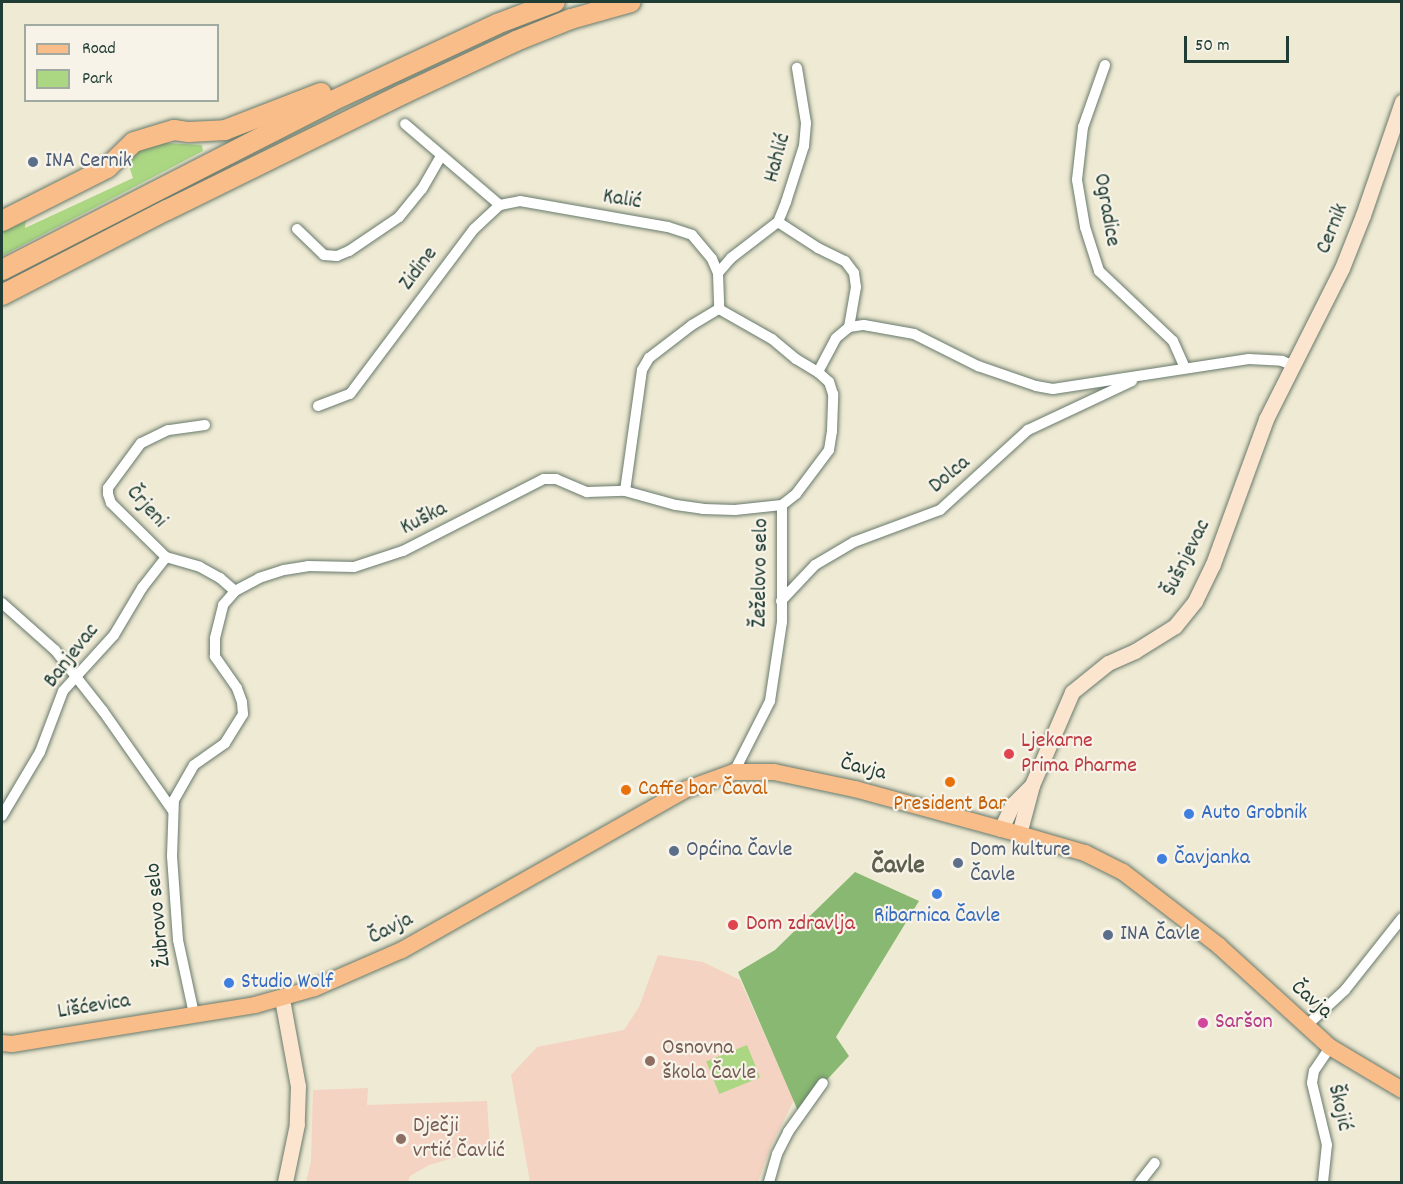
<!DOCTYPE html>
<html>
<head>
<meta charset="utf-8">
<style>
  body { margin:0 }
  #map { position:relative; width:1403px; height:1184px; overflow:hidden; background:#efead3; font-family:Dekko,sans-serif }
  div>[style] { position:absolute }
  .built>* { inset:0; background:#f5d3c2 }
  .green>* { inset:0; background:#abd783; transform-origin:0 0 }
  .forest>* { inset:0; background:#88b871 }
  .roads { filter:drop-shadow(0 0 2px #687a6c) drop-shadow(0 0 2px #687a6c) }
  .street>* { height:10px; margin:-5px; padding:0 5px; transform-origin:5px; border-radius:5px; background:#fff }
  .secondary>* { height:15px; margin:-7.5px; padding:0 7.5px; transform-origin:7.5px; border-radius:7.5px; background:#fce5cf }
  .primary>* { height:16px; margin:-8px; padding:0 8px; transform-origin:8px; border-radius:8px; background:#f8bd88 }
  .highway>* { height:20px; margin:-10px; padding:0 10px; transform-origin:10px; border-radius:10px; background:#f8bd88 }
  .dots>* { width:16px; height:16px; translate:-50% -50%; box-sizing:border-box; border:3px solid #f7f3e8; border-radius:50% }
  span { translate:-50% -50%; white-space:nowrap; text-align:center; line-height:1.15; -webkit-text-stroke:4.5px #f7f3e8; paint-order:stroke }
  .street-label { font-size:22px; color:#1f3d34 }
  .service-label { font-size:22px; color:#4e5e75 }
  .left { translate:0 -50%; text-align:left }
  .health-label { font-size:22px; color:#be3a42 }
  .food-label { font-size:22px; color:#c56008 }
  .shop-label { font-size:22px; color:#366cbe }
  .hotel-label { font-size:22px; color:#b23c85 }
  .education-label { font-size:22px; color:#785e54 }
  .quarter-label { font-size:26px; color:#5e604f; font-weight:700 }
  .frame { position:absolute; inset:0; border:3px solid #1f3d34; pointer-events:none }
  .legend { position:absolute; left:24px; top:24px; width:195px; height:78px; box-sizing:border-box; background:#f7f3e8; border:2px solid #a1aaa0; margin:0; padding:8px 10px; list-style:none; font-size:18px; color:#1f3d34 }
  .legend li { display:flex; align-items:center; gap:12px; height:30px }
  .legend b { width:30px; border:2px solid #a1aaa0 }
  .scale { position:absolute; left:1184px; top:36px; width:105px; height:27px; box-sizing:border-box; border:3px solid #1f3d34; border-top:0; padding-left:8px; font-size:18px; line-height:21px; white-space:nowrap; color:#1f3d34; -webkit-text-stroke:4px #f7f3e8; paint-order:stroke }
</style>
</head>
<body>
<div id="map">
  <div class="built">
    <div style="clip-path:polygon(658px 955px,703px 962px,740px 980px,794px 1100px,771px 1146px,758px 1182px,530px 1182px,511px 1075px,537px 1047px,624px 1030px,639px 1007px)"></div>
    <div style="clip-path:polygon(368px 1088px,367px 1105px,487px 1101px,490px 1147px,429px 1165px,410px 1176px,408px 1182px,306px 1182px,311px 1161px,313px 1090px)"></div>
  </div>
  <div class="green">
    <div style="clip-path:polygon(148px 142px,202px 145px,203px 151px,2px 256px,2px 230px,26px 218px,25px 228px,133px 178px,129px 166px,133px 153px)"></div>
    <div style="left:747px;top:1045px;width:35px;height:44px;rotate:68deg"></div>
  </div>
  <div class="forest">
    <div style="clip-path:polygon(855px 872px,919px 901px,836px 1037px,849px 1056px,798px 1111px,738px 972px,775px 950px)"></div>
  </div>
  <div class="roads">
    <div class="street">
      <div style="left:1105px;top:65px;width:66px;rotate:109.5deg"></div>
      <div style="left:1083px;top:127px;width:53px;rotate:96.5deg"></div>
      <div style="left:1077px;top:180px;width:48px;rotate:80.3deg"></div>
      <div style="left:1085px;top:227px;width:46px;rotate:72.3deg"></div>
      <div style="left:1099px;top:271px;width:102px;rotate:43.4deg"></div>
      <div style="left:1173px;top:341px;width:30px;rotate:66deg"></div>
      <div style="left:405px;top:124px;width:125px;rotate:40.5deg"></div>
      <div style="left:778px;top:222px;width:48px;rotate:33deg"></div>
      <div style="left:818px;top:248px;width:30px;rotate:26deg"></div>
      <div style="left:845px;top:261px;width:15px;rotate:53deg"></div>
      <div style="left:854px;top:273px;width:14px;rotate:82deg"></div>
      <div style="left:856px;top:287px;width:41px;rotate:99.9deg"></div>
      <div style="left:297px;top:229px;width:37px;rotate:44deg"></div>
      <div style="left:324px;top:255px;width:13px;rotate:4deg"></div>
      <div style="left:337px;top:256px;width:13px;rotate:-23deg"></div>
      <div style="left:349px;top:251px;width:60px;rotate:-34.2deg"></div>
      <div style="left:399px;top:217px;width:36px;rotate:-51deg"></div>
      <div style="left:422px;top:189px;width:38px;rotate:-60deg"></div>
      <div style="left:718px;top:273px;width:20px;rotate:-49deg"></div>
      <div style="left:731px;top:258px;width:59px;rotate:-37.5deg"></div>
      <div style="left:778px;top:222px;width:22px;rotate:-68deg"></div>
      <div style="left:786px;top:202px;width:59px;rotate:-72.2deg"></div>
      <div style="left:804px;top:146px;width:23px;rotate:-85deg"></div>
      <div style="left:806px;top:123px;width:56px;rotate:-99.3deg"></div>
      <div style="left:318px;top:406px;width:34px;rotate:-21deg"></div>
      <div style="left:350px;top:394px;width:206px;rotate:-53.1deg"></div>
      <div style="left:474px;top:229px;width:35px;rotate:-43deg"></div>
      <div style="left:500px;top:205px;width:20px;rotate:-11deg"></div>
      <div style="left:520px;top:201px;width:150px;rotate:10deg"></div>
      <div style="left:668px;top:227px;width:25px;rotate:18deg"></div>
      <div style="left:692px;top:235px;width:31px;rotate:50deg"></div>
      <div style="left:712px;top:259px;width:15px;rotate:67deg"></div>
      <div style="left:718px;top:273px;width:36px;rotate:88deg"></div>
      <div style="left:719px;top:309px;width:61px;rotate:29.5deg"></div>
      <div style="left:772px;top:339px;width:31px;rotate:40deg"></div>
      <div style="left:796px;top:359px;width:26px;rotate:31deg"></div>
      <div style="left:205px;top:425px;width:37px;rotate:172deg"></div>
      <div style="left:168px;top:430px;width:30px;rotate:154deg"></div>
      <div style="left:141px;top:443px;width:56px;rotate:126.3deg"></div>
      <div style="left:108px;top:488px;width:6px;rotate:90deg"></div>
      <div style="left:108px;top:494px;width:9px;rotate:72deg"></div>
      <div style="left:111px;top:503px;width:77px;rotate:44.5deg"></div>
      <div style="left:166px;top:557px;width:35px;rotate:16deg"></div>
      <div style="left:200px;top:567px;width:23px;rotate:29deg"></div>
      <div style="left:220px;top:578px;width:20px;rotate:41deg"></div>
      <div style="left:625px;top:491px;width:122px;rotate:-82deg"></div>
      <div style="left:642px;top:370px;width:14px;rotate:-60deg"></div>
      <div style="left:649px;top:358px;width:54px;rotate:-37.5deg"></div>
      <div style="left:692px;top:325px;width:31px;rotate:-31deg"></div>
      <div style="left:781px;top:601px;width:50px;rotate:-46.6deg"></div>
      <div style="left:815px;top:565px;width:45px;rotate:-30.5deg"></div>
      <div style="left:854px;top:542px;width:92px;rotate:-20.4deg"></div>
      <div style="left:940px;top:510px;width:119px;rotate:-42.3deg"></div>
      <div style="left:1028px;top:430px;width:115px;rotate:-25.2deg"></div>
      <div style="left:2px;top:603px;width:71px;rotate:41.6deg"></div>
      <div style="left:55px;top:650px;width:78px;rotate:51.8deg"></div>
      <div style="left:103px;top:711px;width:122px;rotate:55deg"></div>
      <div style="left:734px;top:772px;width:80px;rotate:-63.1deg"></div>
      <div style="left:770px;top:701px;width:80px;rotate:-81.4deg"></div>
      <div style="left:782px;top:622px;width:117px;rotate:-90deg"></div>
      <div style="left:782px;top:505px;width:18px;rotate:-38deg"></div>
      <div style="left:796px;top:494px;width:55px;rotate:-53.1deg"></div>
      <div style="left:829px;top:450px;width:19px;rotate:-81deg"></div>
      <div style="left:832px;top:431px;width:37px;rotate:-88deg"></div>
      <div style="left:833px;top:394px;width:13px;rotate:-108deg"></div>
      <div style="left:829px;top:382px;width:15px;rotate:-138deg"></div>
      <div style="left:818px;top:372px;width:38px;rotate:-62deg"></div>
      <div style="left:836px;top:338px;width:17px;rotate:-40deg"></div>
      <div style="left:849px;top:327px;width:15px;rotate:-8deg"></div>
      <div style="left:864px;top:325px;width:51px;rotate:10.2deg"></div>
      <div style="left:914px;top:334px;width:72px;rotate:26.6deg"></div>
      <div style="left:978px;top:366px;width:61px;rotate:19deg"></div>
      <div style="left:1036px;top:386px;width:17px;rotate:10deg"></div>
      <div style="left:1053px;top:389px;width:198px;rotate:-8.7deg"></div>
      <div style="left:1249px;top:359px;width:33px;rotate:3deg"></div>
      <div style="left:1282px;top:361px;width:11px;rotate:22deg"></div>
      <div style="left:2px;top:816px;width:74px;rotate:-59.3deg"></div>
      <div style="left:40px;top:752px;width:65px;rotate:-69.3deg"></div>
      <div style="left:63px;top:691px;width:76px;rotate:-47.7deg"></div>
      <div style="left:114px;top:635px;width:55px;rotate:-59.2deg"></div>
      <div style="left:142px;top:588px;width:39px;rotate:-52deg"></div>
      <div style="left:194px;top:1014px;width:76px;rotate:-102.2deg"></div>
      <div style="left:178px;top:940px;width:84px;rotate:-94.1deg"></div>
      <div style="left:172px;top:856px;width:56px;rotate:-88deg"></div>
      <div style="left:174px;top:800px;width:40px;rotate:-60.3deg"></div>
      <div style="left:194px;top:765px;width:38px;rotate:-35deg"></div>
      <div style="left:225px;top:743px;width:34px;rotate:-58deg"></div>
      <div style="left:243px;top:714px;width:12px;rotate:-95deg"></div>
      <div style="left:242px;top:702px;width:15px;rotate:-110deg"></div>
      <div style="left:237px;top:688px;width:39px;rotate:-125deg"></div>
      <div style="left:215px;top:656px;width:18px;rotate:-90deg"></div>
      <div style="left:215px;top:638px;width:34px;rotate:-76deg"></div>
      <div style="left:223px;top:605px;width:18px;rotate:-49deg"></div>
      <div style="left:235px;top:591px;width:27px;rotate:-28deg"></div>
      <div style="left:259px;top:578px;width:26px;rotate:-18deg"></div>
      <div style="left:284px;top:570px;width:24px;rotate:-9deg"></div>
      <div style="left:308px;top:566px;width:46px;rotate:1.2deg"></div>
      <div style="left:354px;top:567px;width:52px;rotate:-18.1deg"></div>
      <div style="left:403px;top:551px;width:158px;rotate:-27.1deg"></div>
      <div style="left:544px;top:479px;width:12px"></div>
      <div style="left:556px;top:479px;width:34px;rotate:23deg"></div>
      <div style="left:587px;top:492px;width:38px;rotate:-2deg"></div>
      <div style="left:625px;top:491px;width:53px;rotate:15.4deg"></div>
      <div style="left:676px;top:505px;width:27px;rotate:8deg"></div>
      <div style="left:703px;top:509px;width:32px;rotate:2deg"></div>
      <div style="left:735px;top:510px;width:47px;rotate:-6.1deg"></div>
      <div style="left:1306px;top:1026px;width:53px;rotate:-42.7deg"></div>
      <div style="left:1345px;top:990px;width:92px;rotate:-51.6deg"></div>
      <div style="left:769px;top:1182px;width:29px;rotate:-74deg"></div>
      <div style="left:777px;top:1154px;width:25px;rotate:-63deg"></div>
      <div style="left:788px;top:1132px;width:60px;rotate:-54.5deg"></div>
      <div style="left:1140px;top:1182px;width:24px;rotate:-52deg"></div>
      <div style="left:1323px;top:1182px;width:37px;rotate:-84deg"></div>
      <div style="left:1327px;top:1145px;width:64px;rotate:-103.6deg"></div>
      <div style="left:1312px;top:1083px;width:12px;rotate:-81deg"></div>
      <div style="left:1314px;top:1071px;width:29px;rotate:-56deg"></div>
    </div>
    <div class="secondary">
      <div style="left:1001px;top:829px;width:26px;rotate:-65deg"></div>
      <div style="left:1012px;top:805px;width:28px;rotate:-45deg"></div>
      <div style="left:1019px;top:834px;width:51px;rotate:-75.1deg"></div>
      <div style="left:1032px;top:785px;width:101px;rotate:-66.7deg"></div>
      <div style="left:1072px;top:692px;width:46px;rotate:-38.9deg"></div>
      <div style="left:1108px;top:663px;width:30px;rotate:-24deg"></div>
      <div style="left:1135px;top:651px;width:47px;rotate:-32deg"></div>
      <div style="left:1175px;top:626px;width:32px;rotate:-51deg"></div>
      <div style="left:1195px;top:601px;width:41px;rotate:-64.1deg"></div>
      <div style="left:1213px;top:564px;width:154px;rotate:-69.9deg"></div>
      <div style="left:1266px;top:419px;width:169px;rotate:-63.3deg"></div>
      <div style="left:1342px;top:268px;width:57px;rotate:-68.4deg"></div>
      <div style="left:1363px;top:215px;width:120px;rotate:-71deg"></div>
      <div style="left:282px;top:999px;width:88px;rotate:79.6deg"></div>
      <div style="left:298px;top:1086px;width:38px;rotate:92deg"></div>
      <div style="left:297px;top:1124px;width:59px;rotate:101.7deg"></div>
    </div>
    <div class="primary">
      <div style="left:2px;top:1043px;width:10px;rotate:6deg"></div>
      <div style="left:12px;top:1044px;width:246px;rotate:-9.1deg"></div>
      <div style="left:255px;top:1005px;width:62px;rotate:-15.8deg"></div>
      <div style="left:315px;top:988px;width:95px;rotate:-23.6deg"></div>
      <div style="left:402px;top:950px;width:327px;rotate:-29.5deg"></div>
      <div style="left:687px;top:789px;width:50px;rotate:-19.9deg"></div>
      <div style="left:734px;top:772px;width:40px"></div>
      <div style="left:774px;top:772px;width:83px;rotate:11.9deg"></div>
      <div style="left:855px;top:789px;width:170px;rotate:15.3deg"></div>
      <div style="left:1019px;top:834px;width:69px;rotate:16.1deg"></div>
      <div style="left:1085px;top:853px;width:42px;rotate:26.6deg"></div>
      <div style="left:1123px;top:872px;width:121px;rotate:37.6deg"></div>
      <div style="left:1219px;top:946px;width:150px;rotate:42.3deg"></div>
      <div style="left:1330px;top:1047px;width:84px;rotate:30.8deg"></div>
    </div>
    <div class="highway">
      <div style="left:2px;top:221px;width:118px;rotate:-26.8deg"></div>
      <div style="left:107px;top:168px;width:37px;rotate:-44deg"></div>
      <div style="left:134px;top:142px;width:42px;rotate:-16.7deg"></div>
      <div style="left:174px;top:130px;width:15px;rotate:8deg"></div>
      <div style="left:189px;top:132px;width:36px;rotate:-3deg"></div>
      <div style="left:225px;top:130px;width:103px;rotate:-21.1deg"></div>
      <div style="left:2px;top:270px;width:371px;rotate:-27.1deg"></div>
      <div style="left:332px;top:101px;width:182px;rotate:-25deg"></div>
      <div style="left:497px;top:24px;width:62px;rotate:-20.8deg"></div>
      <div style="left:2px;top:295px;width:186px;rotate:-27.3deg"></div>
      <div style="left:167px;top:210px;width:263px;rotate:-26.2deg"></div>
      <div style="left:403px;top:94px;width:125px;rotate:-25.1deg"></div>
      <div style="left:516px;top:41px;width:59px;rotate:-21.8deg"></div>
      <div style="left:571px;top:19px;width:62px;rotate:-15.8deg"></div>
    </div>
  </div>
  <div class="dots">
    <div style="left:33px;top:162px;background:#5c6f8a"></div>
    <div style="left:1009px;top:754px;background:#e0444e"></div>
    <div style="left:950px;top:782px;background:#e8710a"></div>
    <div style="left:626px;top:790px;background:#e8710a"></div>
    <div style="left:1189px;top:814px;background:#3f7fe0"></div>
    <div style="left:674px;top:851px;background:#5c6f8a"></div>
    <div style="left:1162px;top:859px;background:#3f7fe0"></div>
    <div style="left:958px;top:863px;background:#5c6f8a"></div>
    <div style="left:937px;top:894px;background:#3f7fe0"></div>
    <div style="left:733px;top:925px;background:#e0444e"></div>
    <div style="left:1108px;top:935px;background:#5c6f8a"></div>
    <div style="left:229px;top:983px;background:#3f7fe0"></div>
    <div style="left:1203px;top:1023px;background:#d1479c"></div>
    <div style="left:650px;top:1061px;background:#8d6e63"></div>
    <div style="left:401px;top:1139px;background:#8d6e63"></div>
  </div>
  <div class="street-label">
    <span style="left:778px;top:158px;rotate:-75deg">Hahlić</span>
    <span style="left:622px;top:200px;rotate:9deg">Kalić</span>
    <span style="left:1106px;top:210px;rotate:80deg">Ogradice</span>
    <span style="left:1333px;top:229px;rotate:-68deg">Cernik</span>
    <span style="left:419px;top:269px;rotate:-53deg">Zidine</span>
    <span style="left:950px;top:475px;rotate:-40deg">Dolca</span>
    <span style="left:146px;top:507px;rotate:48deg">Črjeni</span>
    <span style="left:424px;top:519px;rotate:-27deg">Kuška</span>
    <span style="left:1187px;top:558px;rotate:-64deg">Šušnjevac</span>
    <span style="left:761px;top:573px;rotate:-89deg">Žeželovo selo</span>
    <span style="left:72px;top:656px;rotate:-52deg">Banjevac</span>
    <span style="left:863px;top:769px;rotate:14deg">Čavja</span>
    <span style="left:159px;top:915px;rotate:-96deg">Žubrovo selo</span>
    <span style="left:391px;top:929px;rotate:-27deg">Čavja</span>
    <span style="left:1311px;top:1000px;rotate:41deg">Čavja</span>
    <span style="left:94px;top:1007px;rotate:-9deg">Lišćevica</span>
    <span style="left:1339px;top:1108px;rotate:77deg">Škojić</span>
  </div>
  <div class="service-label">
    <span class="left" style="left:45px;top:162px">INA Cernik</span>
    <span class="left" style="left:970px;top:863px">Dom kulture<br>Čavle</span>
    <span class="left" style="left:686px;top:851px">Općina Čavle</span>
    <span class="left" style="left:1120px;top:935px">INA Čavle</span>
  </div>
  <div class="health-label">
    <span class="left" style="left:1021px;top:754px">Ljekarne<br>Prima Pharme</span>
    <span class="left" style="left:746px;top:925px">Dom zdravlja</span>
  </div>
  <div class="food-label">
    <span class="left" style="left:638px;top:790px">Caffe bar Čaval</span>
    <span style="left:950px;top:805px">President Bar</span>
  </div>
  <div class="shop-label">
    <span class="left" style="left:1201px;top:814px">Auto Grobnik</span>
    <span class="left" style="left:1174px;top:859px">Čavjanka</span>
    <span style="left:937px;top:917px">Ribarnica Čavle</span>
    <span class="left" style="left:241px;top:983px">Studio Wolf</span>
  </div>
  <div class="hotel-label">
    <span class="left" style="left:1215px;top:1023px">Saršon</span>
  </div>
  <div class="education-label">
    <span class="left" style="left:662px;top:1061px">Osnovna<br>škola Čavle</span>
    <span class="left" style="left:413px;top:1139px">Dječji<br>vrtić Čavlić</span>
  </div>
  <div class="quarter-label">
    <span style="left:898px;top:867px">Čavle</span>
  </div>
  <div class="frame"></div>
  <ul class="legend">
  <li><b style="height:8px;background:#f8bd88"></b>Road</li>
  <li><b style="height:16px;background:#abd783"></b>Park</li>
  </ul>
  <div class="scale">50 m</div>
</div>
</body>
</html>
